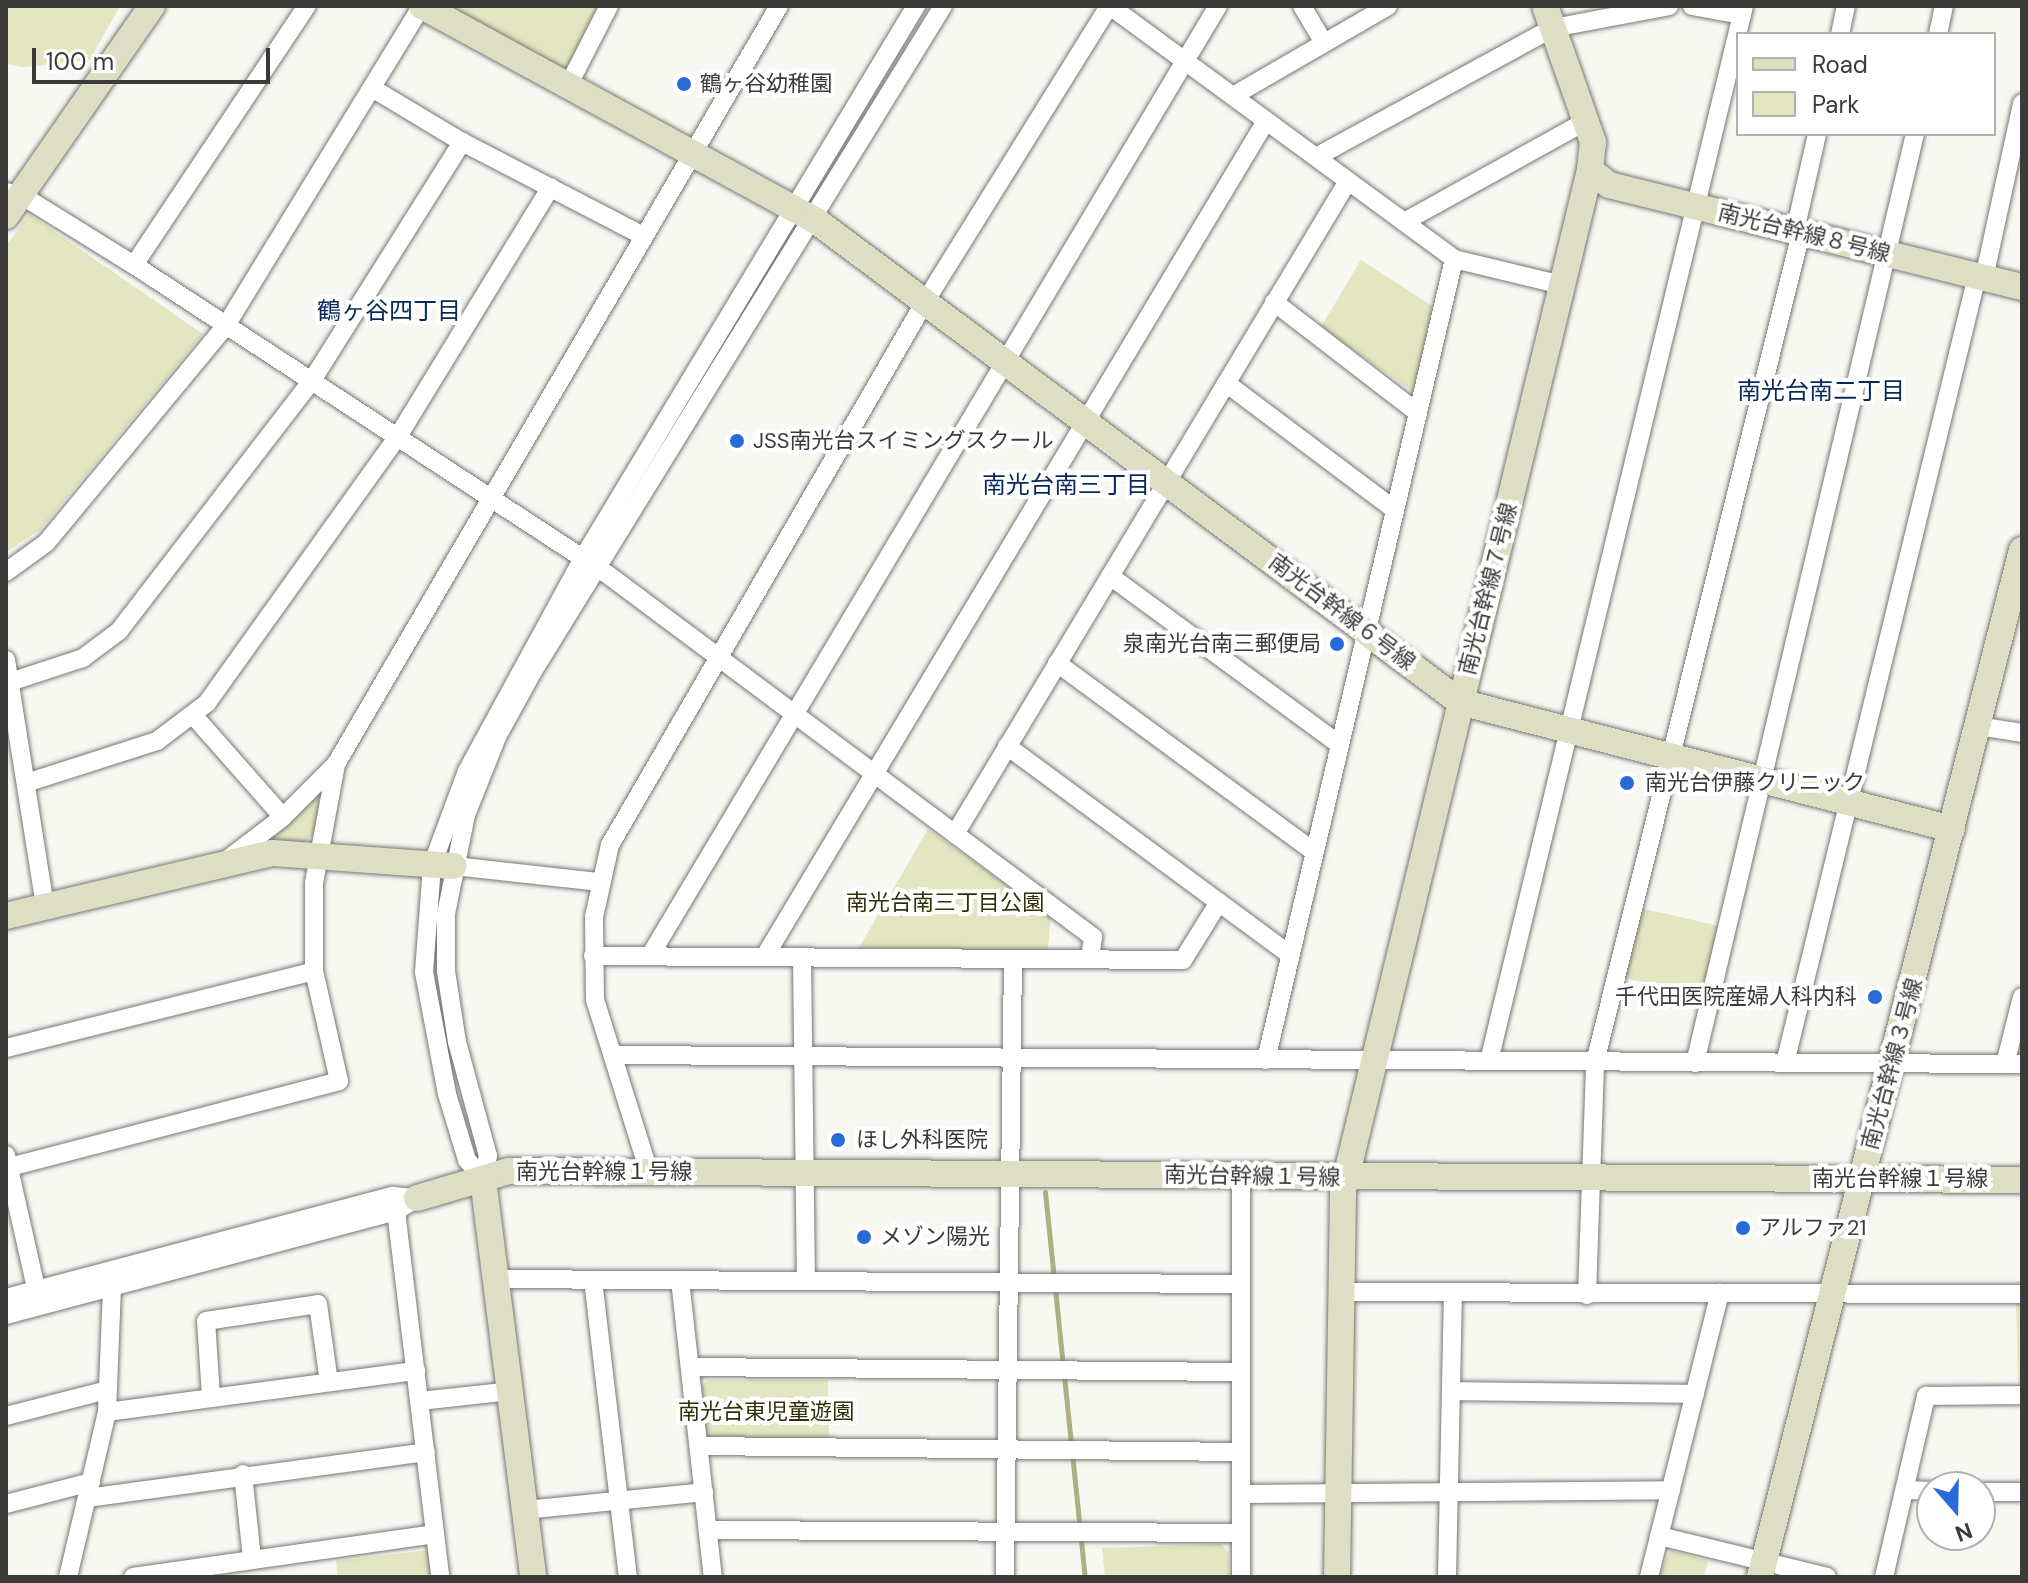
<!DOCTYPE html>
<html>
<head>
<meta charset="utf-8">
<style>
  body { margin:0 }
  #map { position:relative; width:2028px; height:1583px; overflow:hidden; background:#f8f8f3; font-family:"DM Sans","Noto Sans JP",sans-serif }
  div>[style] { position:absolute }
  .green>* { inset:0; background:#e3e6c0; transform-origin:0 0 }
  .stream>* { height:5px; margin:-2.5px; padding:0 2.5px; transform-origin:2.5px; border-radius:2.5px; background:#aeb081 }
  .roads { filter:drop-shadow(0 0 2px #767772) drop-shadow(0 0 2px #767772) }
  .street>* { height:18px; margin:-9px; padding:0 9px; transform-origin:9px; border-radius:9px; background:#fff }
  .secondary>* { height:26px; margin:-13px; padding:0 13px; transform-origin:13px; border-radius:13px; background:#dedec4 }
  .dots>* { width:22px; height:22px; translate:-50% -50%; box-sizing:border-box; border:4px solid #fff; border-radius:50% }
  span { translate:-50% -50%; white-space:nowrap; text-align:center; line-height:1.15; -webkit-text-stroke:8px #fff; paint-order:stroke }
  .poi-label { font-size:22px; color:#3b3b39 }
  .left { translate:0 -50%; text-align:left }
  .right { translate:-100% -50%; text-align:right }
  .street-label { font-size:22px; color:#3b3b39 }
  .park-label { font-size:22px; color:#303009 }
  .neighbourhood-label { font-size:24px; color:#08285c }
  .frame { position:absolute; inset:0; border:8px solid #3b3b39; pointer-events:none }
  .legend { position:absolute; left:1736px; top:32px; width:260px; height:104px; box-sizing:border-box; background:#fff; border:2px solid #b1b1b0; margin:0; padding:10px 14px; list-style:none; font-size:24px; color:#3b3b39 }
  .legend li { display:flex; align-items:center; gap:16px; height:40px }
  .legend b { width:40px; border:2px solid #b1b1b0 }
  .north { position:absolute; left:1916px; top:1471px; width:80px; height:80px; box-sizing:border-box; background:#fff; border:2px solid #b1b1b0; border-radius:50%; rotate:160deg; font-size:22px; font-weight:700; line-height:32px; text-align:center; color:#3b3b39 }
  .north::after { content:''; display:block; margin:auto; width:28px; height:36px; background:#286ad7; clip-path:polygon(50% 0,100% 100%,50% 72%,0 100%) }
  .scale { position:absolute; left:32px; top:48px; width:238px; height:36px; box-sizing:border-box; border:4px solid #3b3b39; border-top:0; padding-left:10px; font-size:24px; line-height:28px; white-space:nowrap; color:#3b3b39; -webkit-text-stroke:6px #fff; paint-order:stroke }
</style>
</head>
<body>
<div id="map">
  <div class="green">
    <div style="clip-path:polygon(6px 6px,120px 6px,90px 60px,23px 67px,6px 64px)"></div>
    <div style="clip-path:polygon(437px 6px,603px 6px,565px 78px)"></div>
    <div style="clip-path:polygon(29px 214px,203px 334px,40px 530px,6px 552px,6px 246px)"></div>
    <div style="clip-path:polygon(1361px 260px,1437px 309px,1418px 395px,1321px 327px)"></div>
    <div style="clip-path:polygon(321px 783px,316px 832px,304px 843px,260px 847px)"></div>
    <div style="clip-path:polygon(928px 829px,1051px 917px,1047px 955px,856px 953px)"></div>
    <div style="left:1641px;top:908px;width:83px;height:72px;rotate:13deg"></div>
    <div style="clip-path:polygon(2016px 1301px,2022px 1301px,2022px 1387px,2018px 1386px)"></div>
    <div style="clip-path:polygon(708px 1380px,828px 1380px,829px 1444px,717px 1443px,705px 1435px,700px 1388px)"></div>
    <div style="clip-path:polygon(1221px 1544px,1228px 1552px,1230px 1577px,1105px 1577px,1102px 1548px)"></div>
    <div style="clip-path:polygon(429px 1550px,432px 1577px,338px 1577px,336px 1561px)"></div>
    <div style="clip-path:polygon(1670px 1550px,1708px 1561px,1704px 1577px,1658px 1577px)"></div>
  </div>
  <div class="stream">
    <div style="left:1045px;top:1192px;width:387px;rotate:84.1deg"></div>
  </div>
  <div class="roads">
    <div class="street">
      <div style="left:1110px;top:6px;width:427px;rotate:36.3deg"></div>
      <div style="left:1454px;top:259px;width:111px;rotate:13.5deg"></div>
      <div style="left:1302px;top:6px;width:43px;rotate:59.3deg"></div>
      <div style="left:1692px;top:6px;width:51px;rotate:10.2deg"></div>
      <div style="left:1840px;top:34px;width:29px;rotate:-78deg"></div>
      <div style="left:1938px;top:34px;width:29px;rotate:-78deg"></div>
      <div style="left:568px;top:86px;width:90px;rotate:-62.9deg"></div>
      <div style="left:372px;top:88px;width:105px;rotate:31deg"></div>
      <div style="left:462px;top:142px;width:204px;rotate:27.4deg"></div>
      <div style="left:1233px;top:96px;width:179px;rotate:-30.1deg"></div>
      <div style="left:1316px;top:157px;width:270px;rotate:-28.6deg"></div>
      <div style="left:1553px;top:28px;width:118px;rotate:-10.7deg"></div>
      <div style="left:6px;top:192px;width:15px;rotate:11deg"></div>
      <div style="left:21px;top:195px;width:133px;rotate:31.8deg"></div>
      <div style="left:134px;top:265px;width:565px;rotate:33.16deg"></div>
      <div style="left:607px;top:574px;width:607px;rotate:36.76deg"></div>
      <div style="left:1093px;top:937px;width:22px;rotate:98deg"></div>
      <div style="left:1404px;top:222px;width:208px;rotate:-29deg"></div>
      <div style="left:1795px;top:231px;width:99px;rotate:-77.2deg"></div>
      <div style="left:134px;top:265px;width:311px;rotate:-56.3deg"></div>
      <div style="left:1984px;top:278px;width:179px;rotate:-77.7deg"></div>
      <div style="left:1274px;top:302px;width:182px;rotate:37.6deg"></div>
      <div style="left:1226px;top:383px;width:211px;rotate:36.9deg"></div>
      <div style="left:6px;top:572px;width:49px;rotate:-35.9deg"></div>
      <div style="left:46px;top:543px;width:281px;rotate:-50.4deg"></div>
      <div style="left:225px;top:327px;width:377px;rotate:-58.5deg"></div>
      <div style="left:1110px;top:576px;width:285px;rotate:36.3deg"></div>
      <div style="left:6px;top:660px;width:250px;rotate:81deg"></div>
      <div style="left:1057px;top:663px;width:319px;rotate:36.3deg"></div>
      <div style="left:10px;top:682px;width:77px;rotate:-18.2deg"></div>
      <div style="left:83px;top:658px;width:45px;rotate:-36.9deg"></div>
      <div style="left:119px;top:631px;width:314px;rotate:-52.4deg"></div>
      <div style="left:311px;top:382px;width:284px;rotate:-57.8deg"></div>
      <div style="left:193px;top:715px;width:136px;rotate:48.6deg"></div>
      <div style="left:1978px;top:726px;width:45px;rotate:9deg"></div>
      <div style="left:1007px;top:746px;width:352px;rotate:36.4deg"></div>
      <div style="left:26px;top:783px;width:138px;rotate:-17.8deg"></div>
      <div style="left:157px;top:741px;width:63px;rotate:-37.2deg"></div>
      <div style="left:207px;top:703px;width:326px;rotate:-54.4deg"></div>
      <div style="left:397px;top:438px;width:294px;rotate:-58.5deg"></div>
      <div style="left:955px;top:834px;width:762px;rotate:-58.96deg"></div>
      <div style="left:227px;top:860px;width:71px;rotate:-37.5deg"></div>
      <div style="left:283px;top:817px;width:75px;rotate:-45deg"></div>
      <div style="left:454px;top:866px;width:147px;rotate:6.3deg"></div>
      <div style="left:651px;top:954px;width:1105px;rotate:-59.12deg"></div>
      <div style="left:593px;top:956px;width:590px;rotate:0.39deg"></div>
      <div style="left:1183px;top:960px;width:68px;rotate:-58.2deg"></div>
      <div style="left:765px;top:956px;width:974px;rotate:-59.04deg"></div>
      <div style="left:802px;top:957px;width:324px;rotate:89.3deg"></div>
      <div style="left:6px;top:1048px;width:317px;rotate:-14deg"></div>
      <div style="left:613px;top:1055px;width:1409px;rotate:0.37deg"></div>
      <div style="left:1266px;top:1060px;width:823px;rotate:-76.79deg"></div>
      <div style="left:1489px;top:1061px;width:1085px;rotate:-76.41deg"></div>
      <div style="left:1695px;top:1063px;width:955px;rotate:-76.68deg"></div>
      <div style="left:1785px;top:1063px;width:810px;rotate:-76.29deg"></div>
      <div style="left:2005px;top:1064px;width:69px;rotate:-75.8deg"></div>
      <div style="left:6px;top:1155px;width:150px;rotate:77.3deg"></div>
      <div style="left:6px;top:1168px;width:344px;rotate:-14.6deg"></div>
      <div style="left:339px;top:1081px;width:113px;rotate:-102.8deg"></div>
      <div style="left:314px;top:971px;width:88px;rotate:-90deg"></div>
      <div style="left:314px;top:883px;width:121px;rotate:-79.5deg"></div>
      <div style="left:336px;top:764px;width:878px;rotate:-59.7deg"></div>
      <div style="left:649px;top:1172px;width:180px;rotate:-107.4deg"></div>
      <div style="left:595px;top:1000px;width:83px;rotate:-90.7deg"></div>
      <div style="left:594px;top:917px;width:74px;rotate:-77.5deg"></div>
      <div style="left:610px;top:845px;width:624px;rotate:-59.9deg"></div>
      <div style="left:923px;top:305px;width:352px;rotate:-58.1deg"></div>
      <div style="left:483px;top:1179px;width:25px;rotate:-130deg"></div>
      <div style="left:467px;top:1160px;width:69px;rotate:-106.9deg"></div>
      <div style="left:447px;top:1094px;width:124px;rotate:-100.7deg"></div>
      <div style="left:424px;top:972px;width:107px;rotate:-85.7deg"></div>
      <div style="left:432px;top:865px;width:100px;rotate:-69.6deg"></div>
      <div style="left:467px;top:771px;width:243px;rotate:-61.4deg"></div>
      <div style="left:583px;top:558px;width:645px;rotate:-58.9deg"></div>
      <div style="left:483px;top:1179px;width:24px;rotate:-78deg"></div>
      <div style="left:488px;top:1156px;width:118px;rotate:-105.2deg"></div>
      <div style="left:457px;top:1042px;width:72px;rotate:-98.8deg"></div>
      <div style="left:446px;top:971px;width:57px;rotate:-90deg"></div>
      <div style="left:446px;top:914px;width:101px;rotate:-78.6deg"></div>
      <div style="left:466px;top:815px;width:84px;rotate:-68.3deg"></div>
      <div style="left:497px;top:737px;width:73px;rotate:-61.3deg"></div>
      <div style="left:532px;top:673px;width:783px;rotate:-58.36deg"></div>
      <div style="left:396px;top:1211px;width:369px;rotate:83.1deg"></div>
      <div style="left:498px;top:1279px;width:743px;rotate:0.39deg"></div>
      <div style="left:593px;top:1280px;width:299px;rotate:83.3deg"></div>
      <div style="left:680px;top:1280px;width:299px;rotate:83.7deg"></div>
      <div style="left:1340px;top:1292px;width:682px;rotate:0.17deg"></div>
      <div style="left:1587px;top:1295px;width:233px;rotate:-88deg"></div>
      <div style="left:1595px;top:1062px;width:854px;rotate:-76.05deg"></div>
      <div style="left:6px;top:1298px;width:400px;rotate:-14.8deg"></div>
      <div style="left:393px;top:1196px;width:24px;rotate:5deg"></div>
      <div style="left:6px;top:1315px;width:404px;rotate:-14.9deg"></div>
      <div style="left:396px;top:1211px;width:25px;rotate:-32deg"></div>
      <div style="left:690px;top:1367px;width:551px;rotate:0.52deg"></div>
      <div style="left:1451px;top:1391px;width:244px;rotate:0.7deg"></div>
      <div style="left:211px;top:1396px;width:75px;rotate:-93.8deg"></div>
      <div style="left:206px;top:1321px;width:113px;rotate:-8.6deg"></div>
      <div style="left:318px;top:1304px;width:79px;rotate:82deg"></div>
      <div style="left:420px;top:1401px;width:93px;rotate:-6.2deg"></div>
      <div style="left:107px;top:1412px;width:312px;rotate:-7.6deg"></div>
      <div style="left:6px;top:1416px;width:104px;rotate:-14.4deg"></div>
      <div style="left:699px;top:1446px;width:542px;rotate:0.63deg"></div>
      <div style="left:243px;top:1474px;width:84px;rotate:83.9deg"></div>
      <div style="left:1907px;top:1490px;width:25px;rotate:2deg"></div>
      <div style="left:1980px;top:1492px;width:42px"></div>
      <div style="left:1241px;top:1494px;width:430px;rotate:-0.5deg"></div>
      <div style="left:87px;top:1498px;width:342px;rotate:-7.7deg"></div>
      <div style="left:6px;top:1504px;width:88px;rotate:-14.5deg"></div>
      <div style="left:525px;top:1510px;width:180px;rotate:-5.7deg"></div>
      <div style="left:708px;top:1530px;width:533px;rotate:0.32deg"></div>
      <div style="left:1659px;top:1536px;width:173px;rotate:13.7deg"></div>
      <div style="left:68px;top:1577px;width:170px;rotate:-76.7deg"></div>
      <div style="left:107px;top:1412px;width:125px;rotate:-87.7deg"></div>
      <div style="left:133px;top:1577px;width:305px;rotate:-8.1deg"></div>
      <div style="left:1005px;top:1577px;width:618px;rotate:-89.26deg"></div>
      <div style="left:1241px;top:1577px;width:402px;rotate:-90deg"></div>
      <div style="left:1447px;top:1577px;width:284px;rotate:-88.8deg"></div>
      <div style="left:1649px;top:1577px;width:293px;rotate:-76deg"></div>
      <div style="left:1884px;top:1577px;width:186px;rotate:-76.9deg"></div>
      <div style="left:1926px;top:1396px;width:96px;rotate:-0.6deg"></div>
    </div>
    <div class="secondary">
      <div style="left:422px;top:6px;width:447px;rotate:28.6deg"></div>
      <div style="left:815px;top:220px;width:805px;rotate:36.77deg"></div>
      <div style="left:1460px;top:702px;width:508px;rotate:14.47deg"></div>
      <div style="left:1590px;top:170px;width:24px;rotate:38deg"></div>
      <div style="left:1609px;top:185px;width:425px;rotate:13.9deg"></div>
      <div style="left:6px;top:216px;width:256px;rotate:-55.2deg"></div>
      <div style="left:6px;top:916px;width:274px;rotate:-13.3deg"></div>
      <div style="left:273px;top:853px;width:181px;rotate:4.1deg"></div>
      <div style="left:483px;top:1179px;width:401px;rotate:82.8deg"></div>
      <div style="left:417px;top:1198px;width:96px;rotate:-16.4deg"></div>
      <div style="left:509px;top:1171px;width:1513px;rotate:0.34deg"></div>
      <div style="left:1337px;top:1577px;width:387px;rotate:-89.1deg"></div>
      <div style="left:1343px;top:1190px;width:1049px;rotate:-76.39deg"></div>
      <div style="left:1590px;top:170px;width:28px;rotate:-84deg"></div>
      <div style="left:1593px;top:142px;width:144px;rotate:-109.4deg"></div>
      <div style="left:1760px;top:1577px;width:1060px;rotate:-75.69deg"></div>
    </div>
  </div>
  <div class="dots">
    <div style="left:684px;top:84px;background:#286ad7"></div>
    <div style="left:737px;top:441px;background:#286ad7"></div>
    <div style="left:1337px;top:644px;background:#286ad7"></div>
    <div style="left:1627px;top:783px;background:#286ad7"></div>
    <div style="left:1875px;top:997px;background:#286ad7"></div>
    <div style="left:838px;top:1140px;background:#286ad7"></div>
    <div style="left:1743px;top:1228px;background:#286ad7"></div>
    <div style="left:864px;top:1237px;background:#286ad7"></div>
  </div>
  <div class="poi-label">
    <span class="left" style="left:700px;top:84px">鶴ヶ谷幼稚園</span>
    <span class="left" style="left:753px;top:441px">JSS南光台スイミングスクール</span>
    <span class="right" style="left:1321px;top:644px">泉南光台南三郵便局</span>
    <span class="left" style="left:1645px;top:783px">南光台伊藤クリニック</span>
    <span class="right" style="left:1857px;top:997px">千代田医院産婦人科内科</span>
    <span class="left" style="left:856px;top:1140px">ほし外科医院</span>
    <span class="left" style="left:1759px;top:1228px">アルファ21</span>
    <span class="left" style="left:880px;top:1237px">メゾン陽光</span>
  </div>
  <div class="street-label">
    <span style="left:1804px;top:233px;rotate:14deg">南光台幹線８号線</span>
    <span style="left:1488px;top:589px;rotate:-76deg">南光台幹線７号線</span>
    <span style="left:1342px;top:612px;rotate:37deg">南光台幹線６号線</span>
    <span style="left:1892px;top:1064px;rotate:-75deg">南光台幹線３号線</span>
    <span style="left:604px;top:1172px">南光台幹線１号線</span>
    <span style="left:1252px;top:1176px;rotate:1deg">南光台幹線１号線</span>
    <span style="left:1900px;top:1179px">南光台幹線１号線</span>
  </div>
  <div class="park-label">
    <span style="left:945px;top:903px">南光台南三丁目公園</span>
    <span style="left:766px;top:1412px">南光台東児童遊園</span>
  </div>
  <div class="neighbourhood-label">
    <span style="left:389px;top:311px">鶴ヶ谷四丁目</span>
    <span style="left:1821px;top:391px">南光台南二丁目</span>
    <span style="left:1066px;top:485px">南光台南三丁目</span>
  </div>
  <div class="frame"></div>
  <ul class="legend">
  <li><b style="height:10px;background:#dedec4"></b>Road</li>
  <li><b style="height:22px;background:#e3e6c0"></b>Park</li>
  </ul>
  <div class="north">N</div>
  <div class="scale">100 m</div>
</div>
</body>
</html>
